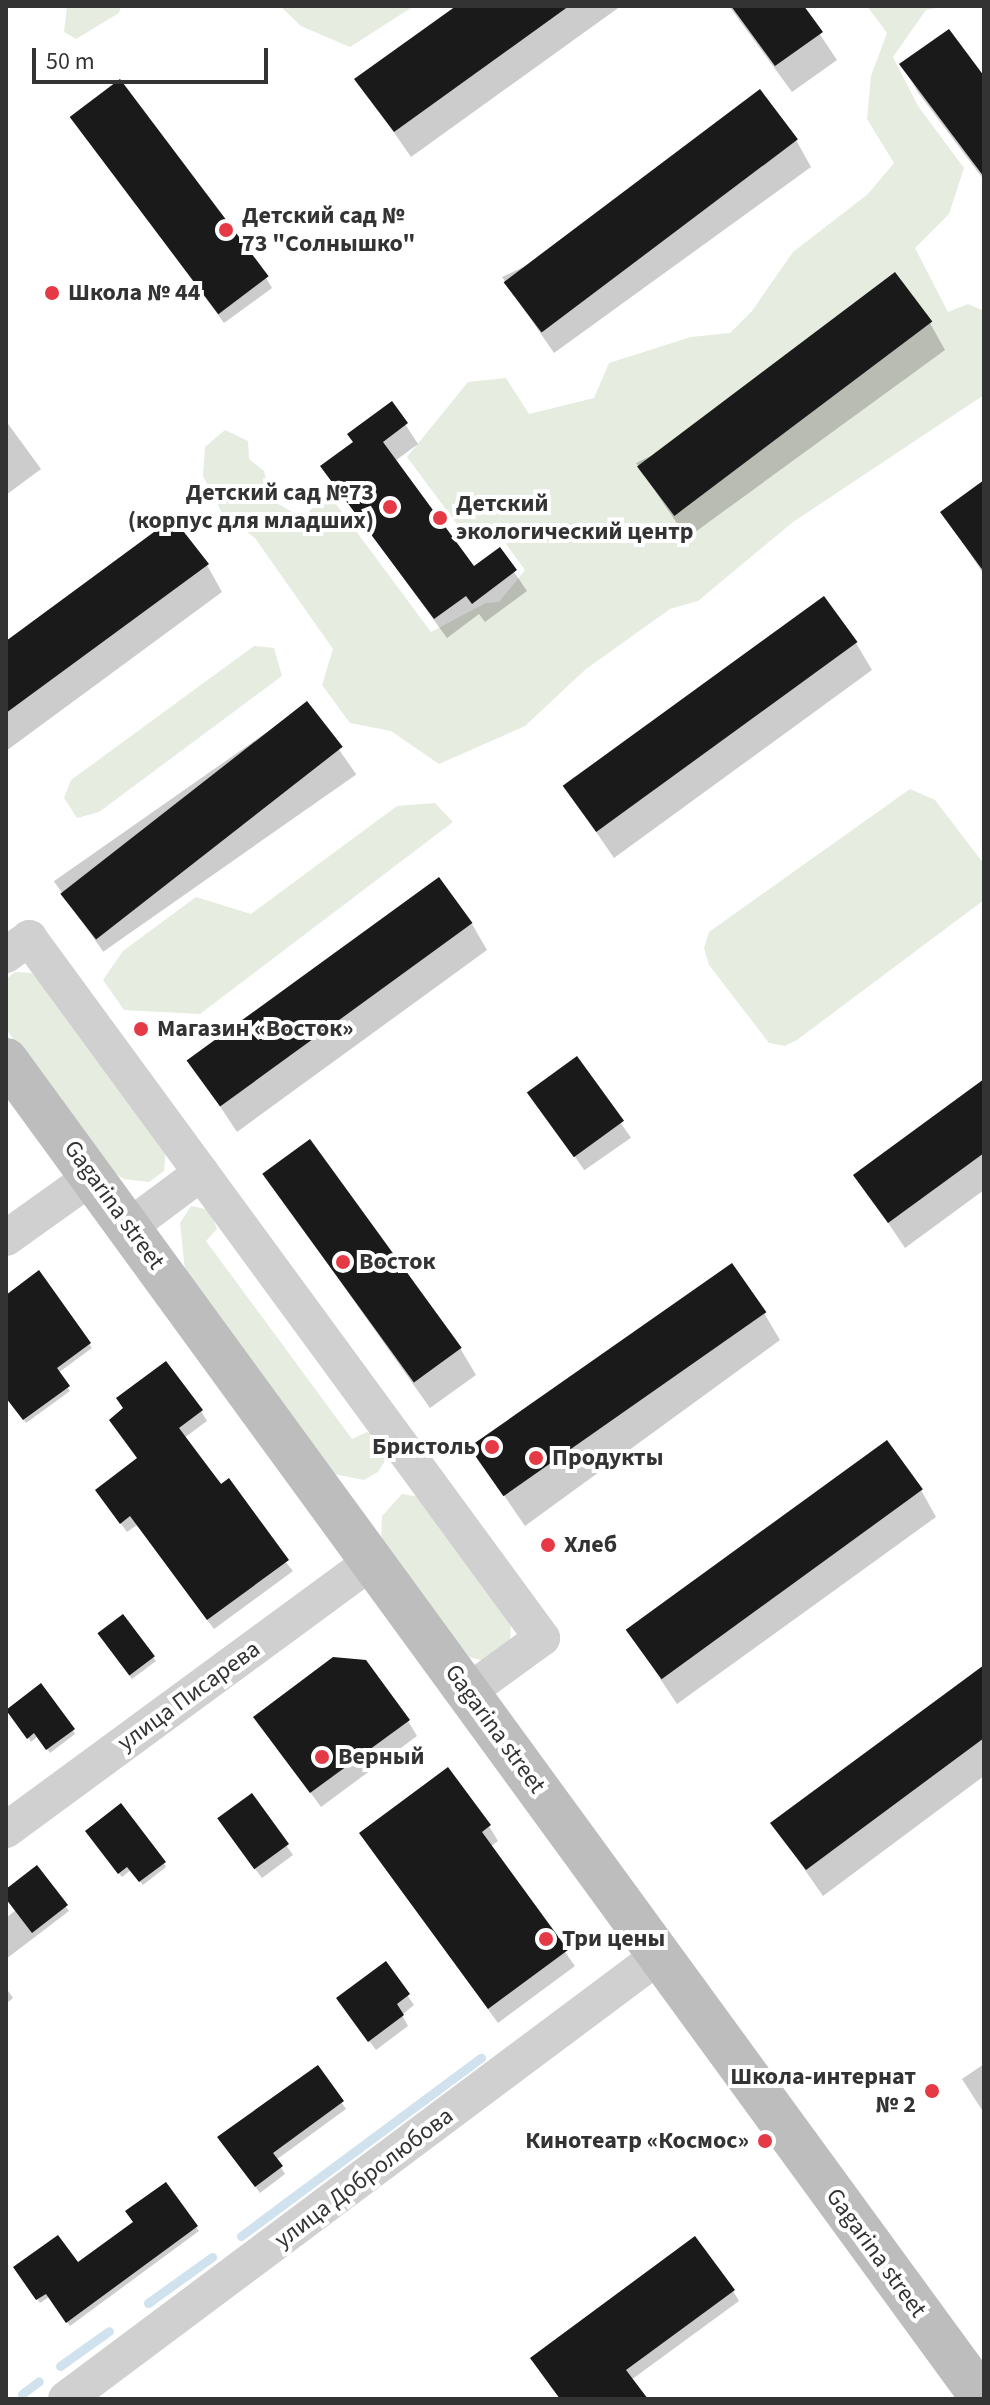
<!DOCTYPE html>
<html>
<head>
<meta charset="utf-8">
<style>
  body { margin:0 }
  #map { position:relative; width:990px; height:2405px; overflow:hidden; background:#fff; font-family:"Source Sans 3",sans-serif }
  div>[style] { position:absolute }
  .green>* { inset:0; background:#e6ecdf }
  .shadow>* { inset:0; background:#0003; transform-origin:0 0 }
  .stream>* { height:9px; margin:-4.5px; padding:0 4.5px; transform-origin:4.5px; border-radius:4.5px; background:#cfe2ee }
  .building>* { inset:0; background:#1a1a1a; transform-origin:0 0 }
  .minor>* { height:36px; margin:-18px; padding:0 18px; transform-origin:18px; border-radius:18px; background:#d0d0d0 }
  .secondary>* { height:44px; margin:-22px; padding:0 22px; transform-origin:22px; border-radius:22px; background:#bdbdbd }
  .dots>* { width:22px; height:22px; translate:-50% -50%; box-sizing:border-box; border:4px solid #fff; border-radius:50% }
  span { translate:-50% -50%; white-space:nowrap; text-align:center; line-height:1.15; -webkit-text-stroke:8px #fff; paint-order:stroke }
  .poi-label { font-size:24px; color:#333; font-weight:700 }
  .left { translate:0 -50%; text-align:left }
  .right { translate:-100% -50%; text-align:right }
  .street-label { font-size:24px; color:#333 }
  .frame { position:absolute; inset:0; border:8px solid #333; pointer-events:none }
  .scale { position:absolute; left:32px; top:48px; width:236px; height:36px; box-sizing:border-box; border:4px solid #333; border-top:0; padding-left:10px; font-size:24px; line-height:28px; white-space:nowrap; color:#333; -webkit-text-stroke:6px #fff; paint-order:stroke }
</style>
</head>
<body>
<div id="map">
  <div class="green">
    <div style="clip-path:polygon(67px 6px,121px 6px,119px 13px,76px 39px,64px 32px)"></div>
    <div style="clip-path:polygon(280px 6px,414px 6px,350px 47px,301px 26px)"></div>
    <div style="clip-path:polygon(867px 6px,947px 6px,926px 10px,893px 57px,918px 106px,964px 168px,949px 214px,915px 248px,948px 312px,968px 304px,984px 311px,984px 395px,793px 522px,698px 601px,670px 609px,586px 669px,525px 726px,439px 764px,391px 731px,350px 723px,322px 685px,333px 649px,255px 538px,222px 513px,203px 476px,205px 447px,225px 430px,248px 441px,249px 459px,264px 471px,271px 500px,303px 518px,327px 492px,431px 632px,486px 603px,499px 602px,525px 570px,503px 540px,471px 543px,407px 457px,468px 382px,506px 378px,529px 414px,594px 398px,609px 363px,691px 337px,730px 333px,752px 311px,793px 252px,868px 194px,894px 163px,867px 119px,871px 76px,887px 33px)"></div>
    <div style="clip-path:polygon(254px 646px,274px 648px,282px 676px,99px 812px,77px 818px,64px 798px,71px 780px)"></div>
    <div style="clip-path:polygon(910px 789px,935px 800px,984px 864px,984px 900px,797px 1040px,785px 1046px,769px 1043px,709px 965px,704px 948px,709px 932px)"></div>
    <div style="clip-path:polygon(435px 803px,453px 822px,200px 1014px,124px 1010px,103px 980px,123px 951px,196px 897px,251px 914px,397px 806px)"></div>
    <div style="clip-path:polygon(15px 972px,32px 973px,43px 981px,166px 1149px,164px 1171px,149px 1182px,124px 1179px,110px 1170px,6px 1029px,6px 979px)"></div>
    <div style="clip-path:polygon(191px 1206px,210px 1210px,217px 1229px,206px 1241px,352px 1439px,367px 1432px,376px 1436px,388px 1456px,378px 1472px,364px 1480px,334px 1474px,185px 1270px,180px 1223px)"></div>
    <div style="clip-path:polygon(402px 1494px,421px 1497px,511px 1622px,510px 1644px,485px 1661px,469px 1657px,381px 1542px,382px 1516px)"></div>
  </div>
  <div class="shadow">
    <div style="clip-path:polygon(459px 6px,621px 6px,411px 157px,357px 79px)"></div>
    <div style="clip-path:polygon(729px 6px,801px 6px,837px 60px,792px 92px)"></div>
    <div style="clip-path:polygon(902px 64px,984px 80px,984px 180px,917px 91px)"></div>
    <div style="clip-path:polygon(78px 126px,266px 278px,272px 288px,224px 323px)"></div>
    <div style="clip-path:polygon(796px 140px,811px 167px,554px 353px,502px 277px)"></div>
    <div style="clip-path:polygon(930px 323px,945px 350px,687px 538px,636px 463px)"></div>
    <div style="clip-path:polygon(392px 404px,418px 444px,395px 461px,474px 569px,499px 550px,527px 591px,485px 622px,479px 614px,447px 638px,323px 467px,354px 443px)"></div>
    <div style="clip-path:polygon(6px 421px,41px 469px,6px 495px)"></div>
    <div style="clip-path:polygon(984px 482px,984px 575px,943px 512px)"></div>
    <div style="clip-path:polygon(207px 565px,222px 592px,6px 751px,6px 643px)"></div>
    <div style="clip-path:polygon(856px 643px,872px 670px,614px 858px,565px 787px)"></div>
    <div style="left:307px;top:704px;width:86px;height:309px;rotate:55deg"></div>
    <div style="clip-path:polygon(472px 924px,487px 950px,237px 1132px,190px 1061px)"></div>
    <div style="left:576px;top:1059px;width:96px;height:57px;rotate:55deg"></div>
    <div style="clip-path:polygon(984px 1082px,984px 1190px,905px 1248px,856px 1175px)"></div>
    <div style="clip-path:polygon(264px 1174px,460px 1348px,476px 1375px,430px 1408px)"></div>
    <div style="clip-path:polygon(38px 1273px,92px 1348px,58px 1373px,70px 1391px,26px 1423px,6px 1396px,6px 1297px)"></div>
    <div style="clip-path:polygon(764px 1313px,780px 1340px,525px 1526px,475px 1453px)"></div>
    <div style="clip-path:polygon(201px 1411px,207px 1421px,184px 1438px,293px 1571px,214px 1629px,137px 1525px,127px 1532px,97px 1490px)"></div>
    <div style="clip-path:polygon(921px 1490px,936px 1517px,677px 1704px,627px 1629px)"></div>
    <div style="clip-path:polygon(102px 1638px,153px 1657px,156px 1661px,132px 1679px)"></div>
    <div style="clip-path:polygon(984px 1668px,984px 1776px,823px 1896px,773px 1824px)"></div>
    <div style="clip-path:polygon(11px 1714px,73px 1730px,75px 1734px,50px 1753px,38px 1736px,31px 1742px)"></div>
    <div style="clip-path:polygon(256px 1718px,408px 1721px,417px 1736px,321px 1807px)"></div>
    <div style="clip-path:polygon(251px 1795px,293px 1855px,262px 1878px,225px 1829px)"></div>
    <div style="clip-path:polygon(489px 1826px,498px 1841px,490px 1847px,575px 1966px,498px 2023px,371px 1849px)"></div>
    <div style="clip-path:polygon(90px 1836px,164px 1863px,166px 1867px,143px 1885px,131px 1870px,122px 1877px)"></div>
    <div style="clip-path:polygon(37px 1868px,69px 1911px,6px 1959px,6px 1918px,16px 1910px,6px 1891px)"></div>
    <div style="clip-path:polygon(386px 1964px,414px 2005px,402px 2015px,408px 2026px,376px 2050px,345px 2008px)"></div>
    <div style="clip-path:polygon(6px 1988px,13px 1998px,6px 2004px)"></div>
    <div style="clip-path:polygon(984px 2064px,984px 2113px,962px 2079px)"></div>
    <div style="clip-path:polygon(317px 2067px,346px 2109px,276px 2160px,285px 2174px,260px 2193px,224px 2144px)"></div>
    <div style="clip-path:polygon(196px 2227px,199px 2231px,70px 2326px,49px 2297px,40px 2303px,18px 2272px,77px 2265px)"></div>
    <div style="clip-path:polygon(733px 2291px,739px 2301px,631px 2380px,645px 2399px,560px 2399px)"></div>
  </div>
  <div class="stream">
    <div style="left:241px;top:2236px;width:299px;rotate:-36.6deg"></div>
    <div style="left:148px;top:2303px;width:79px;rotate:-35.7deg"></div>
    <div style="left:60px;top:2366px;width:60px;rotate:-35.5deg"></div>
    <div style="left:22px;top:2394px;width:21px;rotate:-37deg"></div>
  </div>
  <div class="building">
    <div style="clip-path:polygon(456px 6px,569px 6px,394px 132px,354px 79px)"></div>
    <div style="clip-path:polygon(731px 6px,804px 6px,823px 32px,775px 66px)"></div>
    <div style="clip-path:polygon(949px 29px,984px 76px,984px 177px,899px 64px)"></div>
    <div style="left:120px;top:79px;width:247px;height:63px;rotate:53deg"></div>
    <div style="left:760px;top:89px;width:63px;height:321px;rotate:53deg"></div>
    <div style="left:895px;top:272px;width:62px;height:323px;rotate:53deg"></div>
    <div style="clip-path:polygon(392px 401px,408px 423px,383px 442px,474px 566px,500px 547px,517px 570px,472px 604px,466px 596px,434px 619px,320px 466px,353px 442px,347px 434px)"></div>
    <div style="clip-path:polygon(984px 480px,984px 572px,940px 512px)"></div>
    <div style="clip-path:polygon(173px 518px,209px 564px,6px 713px,6px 641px)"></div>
    <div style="left:824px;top:596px;width:57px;height:323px;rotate:54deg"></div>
    <div style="left:307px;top:701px;width:58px;height:313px;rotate:52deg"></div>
    <div style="left:439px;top:877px;width:57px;height:312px;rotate:54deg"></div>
    <div style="left:577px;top:1056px;width:80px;height:62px;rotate:54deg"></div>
    <div style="clip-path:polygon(984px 1079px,984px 1153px,888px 1223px,853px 1175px)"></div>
    <div style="left:310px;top:1139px;width:258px;height:59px;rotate:54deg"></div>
    <div style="left:732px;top:1263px;width:60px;height:321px;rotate:55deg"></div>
    <div style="clip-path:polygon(39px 1270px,91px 1343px,57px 1368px,70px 1386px,23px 1420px,6px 1398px,6px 1295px)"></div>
    <div style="clip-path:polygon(166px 1361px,203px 1410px,179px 1428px,221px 1484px,229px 1478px,289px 1560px,207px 1620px,130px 1516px,120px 1524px,95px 1490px,137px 1458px,109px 1420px,123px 1408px,116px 1398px)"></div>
    <div style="left:887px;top:1440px;width:61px;height:323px;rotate:54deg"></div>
    <div style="left:123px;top:1614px;width:53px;height:32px;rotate:53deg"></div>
    <div style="clip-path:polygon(333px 1657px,366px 1660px,410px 1720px,310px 1793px,253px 1717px)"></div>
    <div style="clip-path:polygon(984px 1665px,984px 1738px,806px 1870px,770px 1823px)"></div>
    <div style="clip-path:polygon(41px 1683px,75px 1729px,46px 1750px,34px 1733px,27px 1739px,6px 1710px)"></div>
    <div style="clip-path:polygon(448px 1767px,491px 1825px,482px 1832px,568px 1950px,488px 2009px,359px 1833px)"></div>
    <div style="left:252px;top:1793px;width:63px;height:43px;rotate:54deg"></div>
    <div style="clip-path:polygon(121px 1803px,166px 1862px,139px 1882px,127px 1867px,118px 1874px,85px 1831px)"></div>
    <div style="clip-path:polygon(37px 1865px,68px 1905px,32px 1933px,6px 1899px,6px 1889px)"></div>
    <div style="clip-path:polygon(386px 1961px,410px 1994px,397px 2004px,404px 2015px,368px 2042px,336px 1998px)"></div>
    <div style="clip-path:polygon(318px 2065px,344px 2101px,273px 2153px,283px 2166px,255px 2187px,217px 2137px)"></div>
    <div style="clip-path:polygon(166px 2182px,198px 2226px,66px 2323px,46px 2294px,36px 2300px,13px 2267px,58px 2235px,78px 2262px,133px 2222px,125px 2211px)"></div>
    <div style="clip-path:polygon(695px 2236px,735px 2290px,626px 2370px,648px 2399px,560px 2399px,530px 2358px)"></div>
  </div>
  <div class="minor">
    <div style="left:6px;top:955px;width:29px;rotate:-36deg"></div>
    <div style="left:29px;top:938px;width:868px;rotate:53.76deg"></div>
    <div style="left:542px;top:1638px;width:92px;rotate:143.9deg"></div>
    <div style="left:130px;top:1226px;width:89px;rotate:-36.7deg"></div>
    <div style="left:6px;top:1238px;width:107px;rotate:-35.5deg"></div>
    <div style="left:6px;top:1830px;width:454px;rotate:-36.3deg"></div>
    <div style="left:66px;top:2399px;width:742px;rotate:-36.78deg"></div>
  </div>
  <div class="secondary">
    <div style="left:6px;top:1060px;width:1658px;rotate:53.88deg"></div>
  </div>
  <div class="dots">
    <div style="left:226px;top:230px;background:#e63946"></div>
    <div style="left:52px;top:293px;background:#e63946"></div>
    <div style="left:390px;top:507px;background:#e63946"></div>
    <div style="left:440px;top:518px;background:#e63946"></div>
    <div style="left:141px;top:1029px;background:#e63946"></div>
    <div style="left:343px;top:1262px;background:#e63946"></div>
    <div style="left:492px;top:1447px;background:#e63946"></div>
    <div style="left:536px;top:1458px;background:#e63946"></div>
    <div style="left:548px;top:1545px;background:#e63946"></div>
    <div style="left:322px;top:1757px;background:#e63946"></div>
    <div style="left:546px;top:1939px;background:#e63946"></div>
    <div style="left:932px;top:2091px;background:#e63946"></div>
    <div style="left:765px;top:2141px;background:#e63946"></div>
  </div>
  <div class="poi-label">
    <span class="left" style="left:242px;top:230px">Детский сад №<br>73 "Солнышко"</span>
    <span class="left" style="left:68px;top:293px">Школа № 44</span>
    <span class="right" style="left:374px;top:507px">Детский сад №73<br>(корпус для младших)</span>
    <span class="left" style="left:456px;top:518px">Детский<br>экологический центр</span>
    <span class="left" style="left:157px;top:1029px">Магазин «Восток»</span>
    <span class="left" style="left:359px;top:1262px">Восток</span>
    <span class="right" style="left:476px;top:1447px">Бристоль</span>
    <span class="left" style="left:552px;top:1458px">Продукты</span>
    <span class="left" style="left:564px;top:1545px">Хлеб</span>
    <span class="left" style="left:338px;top:1757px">Верный</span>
    <span class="left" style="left:562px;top:1939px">Три цены</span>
    <span class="right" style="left:916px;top:2091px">Школа-интернат<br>№ 2</span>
    <span class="right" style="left:749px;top:2141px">Кинотеатр «Космос»</span>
  </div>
  <div class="street-label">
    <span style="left:114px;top:1205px;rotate:54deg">Gagarina street</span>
    <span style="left:189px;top:1696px;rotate:-36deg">улица Писарева</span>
    <span style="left:495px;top:1729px;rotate:54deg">Gagarina street</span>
    <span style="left:364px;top:2178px;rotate:-37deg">улица Добролюбова</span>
    <span style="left:876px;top:2253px;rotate:54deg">Gagarina street</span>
  </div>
  <div class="frame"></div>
  <div class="scale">50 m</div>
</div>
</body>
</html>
